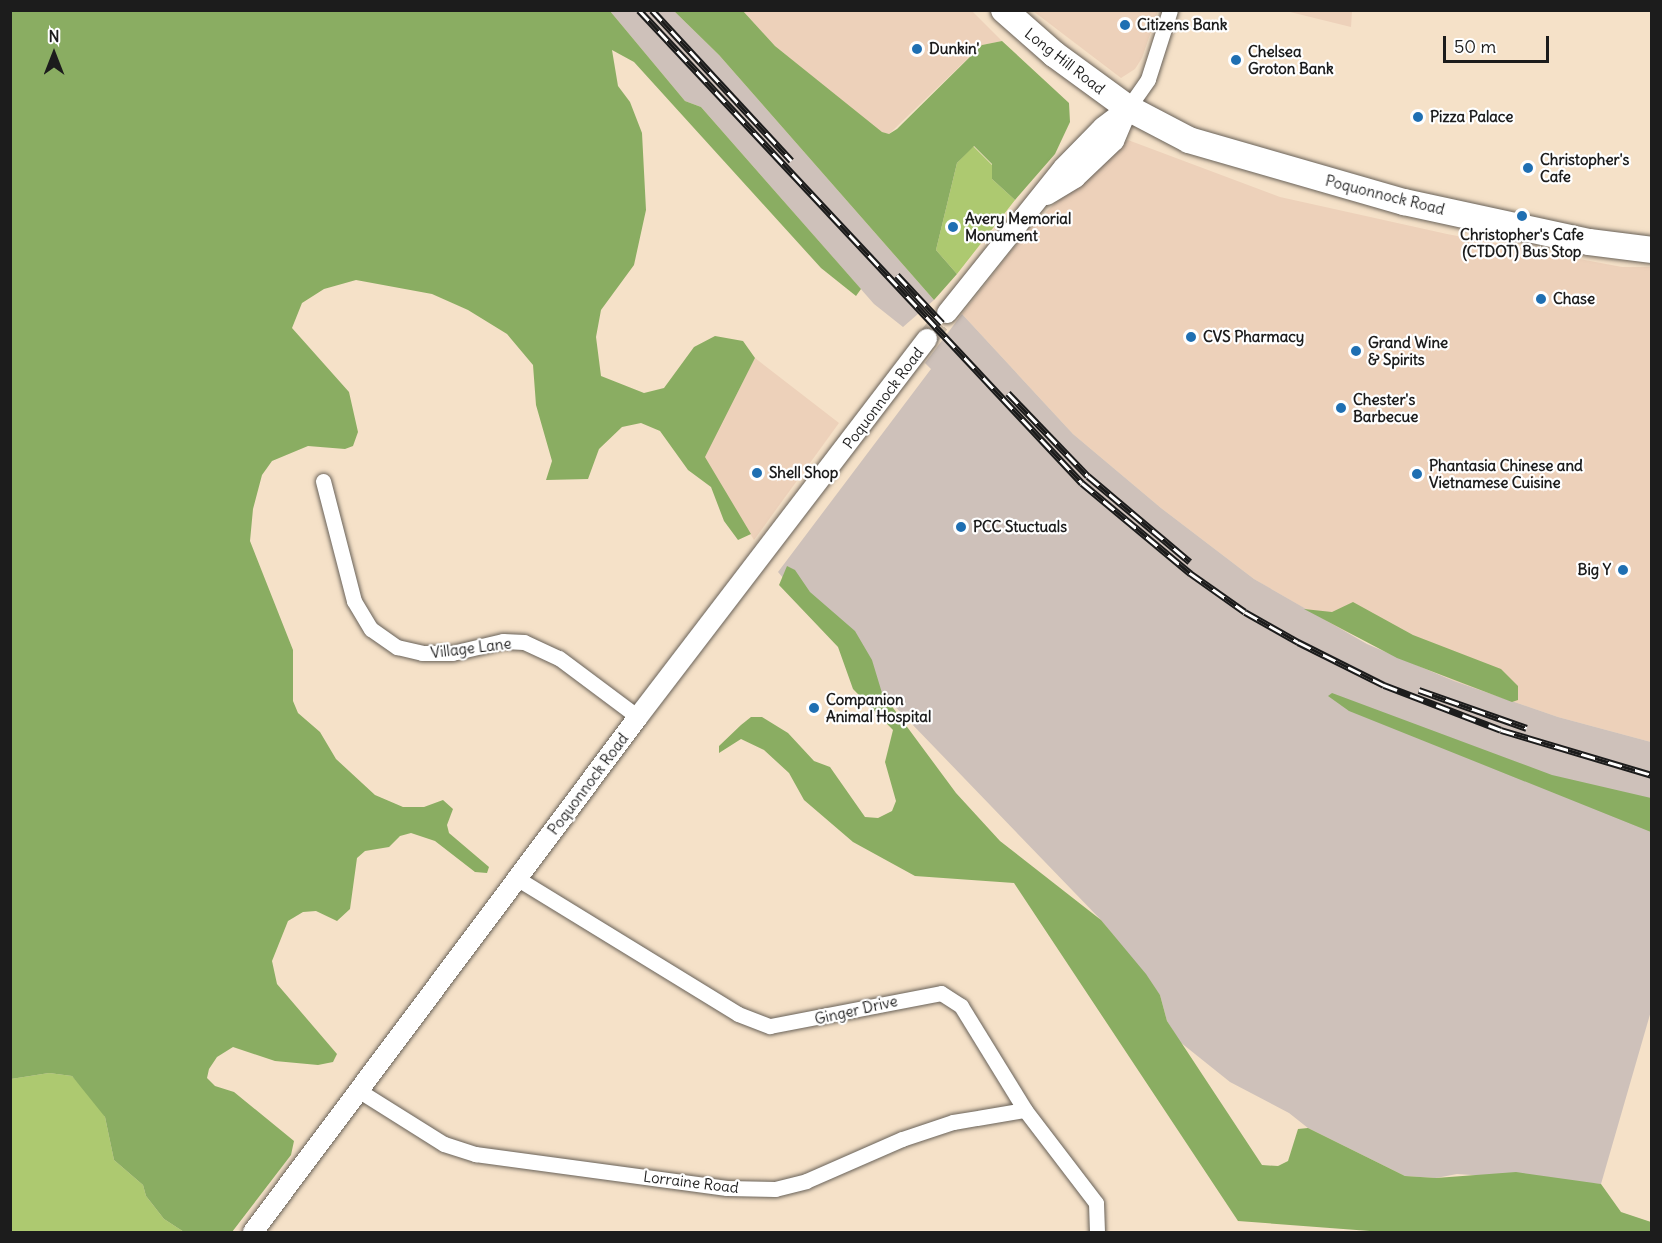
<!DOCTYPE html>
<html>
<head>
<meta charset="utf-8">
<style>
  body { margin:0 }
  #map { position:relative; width:1662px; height:1243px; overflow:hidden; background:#f5e1c8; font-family:Delius,sans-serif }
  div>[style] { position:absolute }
  .built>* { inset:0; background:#edd1ba }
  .industrial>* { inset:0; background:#cec1ba }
  .green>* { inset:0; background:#adc970 }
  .forest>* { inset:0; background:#8aad62 }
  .tertiary-tunnel>* { height:20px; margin-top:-10px; transform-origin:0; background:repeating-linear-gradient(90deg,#cabaa6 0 20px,transparent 0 30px) }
  .roads { filter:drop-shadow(0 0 2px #686158) drop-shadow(0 0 2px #686158) }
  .minor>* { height:15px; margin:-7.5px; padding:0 7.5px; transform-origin:7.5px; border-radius:7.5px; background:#fff }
  .tertiary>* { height:20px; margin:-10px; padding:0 10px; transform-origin:10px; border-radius:10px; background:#fff }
  .primary>* { height:26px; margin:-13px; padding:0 13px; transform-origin:13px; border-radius:13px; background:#fff }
  .rail>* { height:7px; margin-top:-3.5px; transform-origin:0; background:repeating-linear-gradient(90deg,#fff 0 14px,#1c1c1c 0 28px); box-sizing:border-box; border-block:2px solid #1c1c1c }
  .dots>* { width:16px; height:16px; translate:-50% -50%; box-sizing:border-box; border:3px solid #fff; border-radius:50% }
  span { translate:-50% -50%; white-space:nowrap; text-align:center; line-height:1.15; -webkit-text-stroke:4.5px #fff; paint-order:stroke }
  .poi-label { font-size:15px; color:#1c1c1c; font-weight:700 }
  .left { translate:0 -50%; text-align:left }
  .right { translate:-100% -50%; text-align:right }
  .street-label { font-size:15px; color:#1c1c1c }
  .frame { position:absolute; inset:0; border:12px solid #1c1c1c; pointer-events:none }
  .north { position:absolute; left:24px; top:24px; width:60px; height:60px; -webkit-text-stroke:4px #fff; paint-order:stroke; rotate:0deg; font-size:16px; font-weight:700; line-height:24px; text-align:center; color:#1c1c1c }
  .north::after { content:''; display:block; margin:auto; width:21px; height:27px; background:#1c1c1c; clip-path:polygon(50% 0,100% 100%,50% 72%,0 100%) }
  .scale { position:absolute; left:1443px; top:36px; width:106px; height:27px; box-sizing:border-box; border:3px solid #1c1c1c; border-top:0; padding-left:8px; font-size:18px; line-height:21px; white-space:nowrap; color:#1c1c1c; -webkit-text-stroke:4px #fff; paint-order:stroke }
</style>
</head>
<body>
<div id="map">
  <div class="built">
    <div style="clip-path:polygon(743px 11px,972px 11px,1002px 41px,982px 45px,889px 134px,881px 132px,775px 46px)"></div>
    <div style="clip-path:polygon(1033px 11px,1158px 11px,1142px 58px,1135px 69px,1121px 78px)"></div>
    <div style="clip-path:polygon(1286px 11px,1352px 11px,1351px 27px)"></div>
    <div style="clip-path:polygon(1128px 140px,1280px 197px,1447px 234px,1622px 267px,1651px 267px,1651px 742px,1558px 717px,1454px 681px,1340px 629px,1254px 579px,1161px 508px,1073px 434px,962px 314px,1015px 246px,1051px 207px)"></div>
    <div style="clip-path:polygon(755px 358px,839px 423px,754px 540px,704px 457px)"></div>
  </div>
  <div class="industrial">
    <div style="clip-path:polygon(610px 11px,674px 11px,719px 55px,934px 300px,903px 327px,874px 304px,701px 107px,685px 101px)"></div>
    <div style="clip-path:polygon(962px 314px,1073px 434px,1161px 508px,1254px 579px,1367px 644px,1454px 681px,1558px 717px,1651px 742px,1651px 1011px,1601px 1184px,1457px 1174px,1436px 1178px,1405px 1176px,1308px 1128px,1289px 1113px,1230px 1082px,1180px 1042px,1167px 1021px,1160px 995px,1101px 920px,882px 693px,778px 572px,931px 369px,925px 363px)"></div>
  </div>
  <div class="green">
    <div style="clip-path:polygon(973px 146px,992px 165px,992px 179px,1015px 200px,957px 274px,936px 250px,957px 163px)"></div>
    <div style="clip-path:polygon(49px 1073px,72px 1076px,97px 1103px,105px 1117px,114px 1160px,143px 1185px,146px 1196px,164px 1219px,184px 1232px,11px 1232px,11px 1079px)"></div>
  </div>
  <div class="forest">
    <div style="clip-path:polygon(11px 10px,610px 11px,685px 101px,701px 107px,861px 289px,856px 296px,821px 268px,634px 62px,612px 50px,618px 86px,630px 102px,642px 133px,646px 210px,634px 265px,601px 310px,596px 337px,601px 376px,644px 393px,664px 388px,694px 347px,715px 336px,743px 341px,755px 358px,705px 457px,751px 534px,738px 540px,724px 521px,711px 487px,688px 470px,660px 431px,641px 423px,622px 427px,599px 449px,588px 479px,546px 480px,552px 461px,536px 405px,533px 365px,507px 334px,468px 310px,432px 294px,356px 280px,324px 289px,302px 303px,292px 328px,349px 392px,358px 432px,353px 446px,345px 449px,308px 446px,272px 461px,262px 475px,253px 509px,250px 541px,293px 650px,293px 701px,298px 713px,320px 732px,336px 759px,375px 795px,403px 807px,424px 807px,443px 800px,453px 809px,447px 825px,449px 833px,489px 867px,487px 873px,475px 872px,435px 841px,411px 833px,400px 836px,389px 847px,365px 851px,357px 858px,350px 909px,337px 921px,316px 911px,303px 912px,288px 921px,272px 961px,277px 984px,337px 1054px,333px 1062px,318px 1065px,275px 1061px,233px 1047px,217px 1057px,209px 1069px,207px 1078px,215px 1086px,234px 1092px,294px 1141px,291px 1155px,232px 1232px,184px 1232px,164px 1219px,146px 1196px,143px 1185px,114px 1160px,105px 1117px,72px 1076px,49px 1073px,11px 1079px)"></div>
    <div style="clip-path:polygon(674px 11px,743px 11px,775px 46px,882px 132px,889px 134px,897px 129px,982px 45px,1002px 41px,1069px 103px,1070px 122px,1055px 154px,1015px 200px,992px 179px,992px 164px,974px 146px,957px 163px,936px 250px,957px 274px,934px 300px,719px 55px)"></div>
    <div style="clip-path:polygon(787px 566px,795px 570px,810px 592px,855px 631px,872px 660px,882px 693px,956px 793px,1000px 841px,1101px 920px,1146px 974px,1160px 995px,1167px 1021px,1262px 1165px,1278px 1166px,1288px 1161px,1298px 1129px,1308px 1128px,1405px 1176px,1436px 1178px,1516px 1172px,1601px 1184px,1621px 1212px,1651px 1222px,1651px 1232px,1383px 1232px,1238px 1221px,1014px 883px,915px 876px,853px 842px,804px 800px,789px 773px,764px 750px,741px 739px,719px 753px,719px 746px,741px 725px,751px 717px,762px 717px,788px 733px,814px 761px,830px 767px,865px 817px,878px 818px,892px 811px,896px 801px,885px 762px,893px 730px,853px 689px,838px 647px,779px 585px)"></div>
    <div style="clip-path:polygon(1353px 602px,1413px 635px,1501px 669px,1518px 686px,1518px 700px,1512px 702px,1397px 658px,1304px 609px,1332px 612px)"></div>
    <div style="clip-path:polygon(1332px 693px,1552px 775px,1651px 798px,1651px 832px,1349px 711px,1328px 696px)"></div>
  </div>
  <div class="tertiary-tunnel">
    <div style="left:927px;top:339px;width:33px;rotate:-52deg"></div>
  </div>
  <div class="roads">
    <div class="minor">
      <div style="left:1128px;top:108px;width:35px;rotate:-55deg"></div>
      <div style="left:1148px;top:79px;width:72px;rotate:-72.3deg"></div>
      <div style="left:323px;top:481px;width:124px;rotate:75.5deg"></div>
      <div style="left:354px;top:601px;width:33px;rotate:59deg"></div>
      <div style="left:371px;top:629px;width:32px;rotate:35deg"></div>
      <div style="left:397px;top:647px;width:26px;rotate:13deg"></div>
      <div style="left:422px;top:653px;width:30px"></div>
      <div style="left:452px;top:653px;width:52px;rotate:-13.2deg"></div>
      <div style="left:503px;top:641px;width:21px;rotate:3deg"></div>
      <div style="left:524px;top:642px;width:38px;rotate:25deg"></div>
      <div style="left:559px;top:658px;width:99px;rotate:36.8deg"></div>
      <div style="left:518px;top:879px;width:258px;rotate:31.5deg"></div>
      <div style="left:738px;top:1014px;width:34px;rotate:21deg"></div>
      <div style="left:770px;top:1026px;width:174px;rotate:-10.9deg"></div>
      <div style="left:941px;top:993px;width:24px;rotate:33deg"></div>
      <div style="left:961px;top:1006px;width:122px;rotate:58.4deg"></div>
      <div style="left:1025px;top:1110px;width:117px;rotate:52.6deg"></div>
      <div style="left:1096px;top:1203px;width:29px;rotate:88deg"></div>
      <div style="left:361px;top:1092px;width:98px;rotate:32.1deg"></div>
      <div style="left:444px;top:1144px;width:33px;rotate:18deg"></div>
      <div style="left:475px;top:1154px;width:254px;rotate:7.7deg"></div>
      <div style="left:727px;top:1188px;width:48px;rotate:1.2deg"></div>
      <div style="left:775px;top:1189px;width:32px;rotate:-14deg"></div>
      <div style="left:806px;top:1181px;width:105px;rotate:-23.6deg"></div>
      <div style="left:902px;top:1139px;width:54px;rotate:-18.4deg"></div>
      <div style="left:953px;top:1122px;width:73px;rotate:-9.5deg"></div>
    </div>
    <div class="tertiary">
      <div style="left:1047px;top:195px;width:33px;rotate:-31deg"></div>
      <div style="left:1075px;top:178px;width:54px;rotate:-43.5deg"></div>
      <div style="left:1114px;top:141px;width:36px;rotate:-67deg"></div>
      <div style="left:947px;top:313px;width:186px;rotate:-51.3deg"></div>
      <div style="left:1063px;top:168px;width:57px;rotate:-45.7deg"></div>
      <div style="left:1103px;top:127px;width:31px;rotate:-37deg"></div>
      <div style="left:253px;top:1232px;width:643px;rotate:-53.22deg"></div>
      <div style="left:638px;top:717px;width:476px;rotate:-52.6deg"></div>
    </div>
    <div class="primary">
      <div style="left:1004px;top:10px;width:67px;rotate:41.3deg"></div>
      <div style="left:1054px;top:54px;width:92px;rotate:36.1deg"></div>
      <div style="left:1128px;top:108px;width:69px;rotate:27.7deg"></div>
      <div style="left:1189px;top:140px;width:224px;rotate:16.1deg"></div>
      <div style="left:1404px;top:202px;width:189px;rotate:12.2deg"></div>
      <div style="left:1589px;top:242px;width:64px;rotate:7.2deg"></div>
    </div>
  </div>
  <div class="rail">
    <div style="left:639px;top:10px;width:648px;rotate:46.88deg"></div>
    <div style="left:1082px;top:483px;width:141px;rotate:39.8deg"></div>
    <div style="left:1190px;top:573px;width:67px;rotate:35.3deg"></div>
    <div style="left:1245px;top:612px;width:61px;rotate:29.5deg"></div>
    <div style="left:1298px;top:642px;width:96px;rotate:26.6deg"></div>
    <div style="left:1384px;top:685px;width:125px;rotate:21deg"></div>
    <div style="left:1501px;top:730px;width:158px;rotate:16.6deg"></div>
    <div style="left:652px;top:10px;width:205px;rotate:47.2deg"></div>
    <div style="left:897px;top:275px;width:66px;rotate:46.8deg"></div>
    <div style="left:1008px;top:393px;width:115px;rotate:46.1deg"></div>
    <div style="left:1088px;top:476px;width:133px;rotate:40.1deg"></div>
    <div style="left:1419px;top:690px;width:114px;rotate:19.4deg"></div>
  </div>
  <div class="dots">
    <div style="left:1125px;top:25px;background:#1f6fb2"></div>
    <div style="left:917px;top:49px;background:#1f6fb2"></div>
    <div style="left:1236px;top:60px;background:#1f6fb2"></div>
    <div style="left:1418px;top:117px;background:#1f6fb2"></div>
    <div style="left:1528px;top:168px;background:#1f6fb2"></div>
    <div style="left:1522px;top:216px;background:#1f6fb2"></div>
    <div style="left:953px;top:227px;background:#1f6fb2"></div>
    <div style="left:1541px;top:299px;background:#1f6fb2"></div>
    <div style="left:1191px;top:337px;background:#1f6fb2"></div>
    <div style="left:1356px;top:351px;background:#1f6fb2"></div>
    <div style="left:1341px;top:408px;background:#1f6fb2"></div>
    <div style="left:757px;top:473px;background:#1f6fb2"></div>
    <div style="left:1417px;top:474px;background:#1f6fb2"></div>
    <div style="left:961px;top:527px;background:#1f6fb2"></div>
    <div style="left:1623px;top:570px;background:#1f6fb2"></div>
    <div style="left:814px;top:708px;background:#1f6fb2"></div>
  </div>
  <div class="poi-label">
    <span class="left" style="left:1137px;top:25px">Citizens Bank</span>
    <span class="left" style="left:929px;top:49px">Dunkin'</span>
    <span class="left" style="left:1248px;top:60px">Chelsea<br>Groton Bank</span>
    <span class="left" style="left:1430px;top:117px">Pizza Palace</span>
    <span class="left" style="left:1540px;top:168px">Christopher's<br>Cafe</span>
    <span class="left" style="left:965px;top:227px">Avery Memorial<br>Monument</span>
    <span style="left:1522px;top:243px">Christopher's Cafe<br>(CTDOT) Bus Stop</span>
    <span class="left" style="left:1553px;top:299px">Chase</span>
    <span class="left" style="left:1203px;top:337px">CVS Pharmacy</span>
    <span class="left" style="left:1368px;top:351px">Grand Wine<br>&amp; Spirits</span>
    <span class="left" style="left:1353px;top:408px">Chester's<br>Barbecue</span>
    <span class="left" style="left:1429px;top:474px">Phantasia Chinese and<br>Vietnamese Cuisine</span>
    <span class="left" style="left:769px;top:473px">Shell Shop</span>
    <span class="left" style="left:973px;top:527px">PCC Stuctuals</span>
    <span class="right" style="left:1611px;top:570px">Big Y</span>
    <span class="left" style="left:826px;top:708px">Companion<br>Animal Hospital</span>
  </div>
  <div class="street-label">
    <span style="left:1065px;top:61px;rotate:38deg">Long Hill Road</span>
    <span style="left:1385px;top:195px;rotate:14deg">Poquonnock Road</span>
    <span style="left:883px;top:398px;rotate:-53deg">Poquonnock Road</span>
    <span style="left:471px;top:648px;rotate:-7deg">Village Lane</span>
    <span style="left:588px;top:784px;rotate:-53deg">Poquonnock Road</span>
    <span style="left:856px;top:1010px;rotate:-13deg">Ginger Drive</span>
    <span style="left:691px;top:1182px;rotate:7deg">Lorraine Road</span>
  </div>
  <div class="frame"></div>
  <div class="north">N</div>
  <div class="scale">50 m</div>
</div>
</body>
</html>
